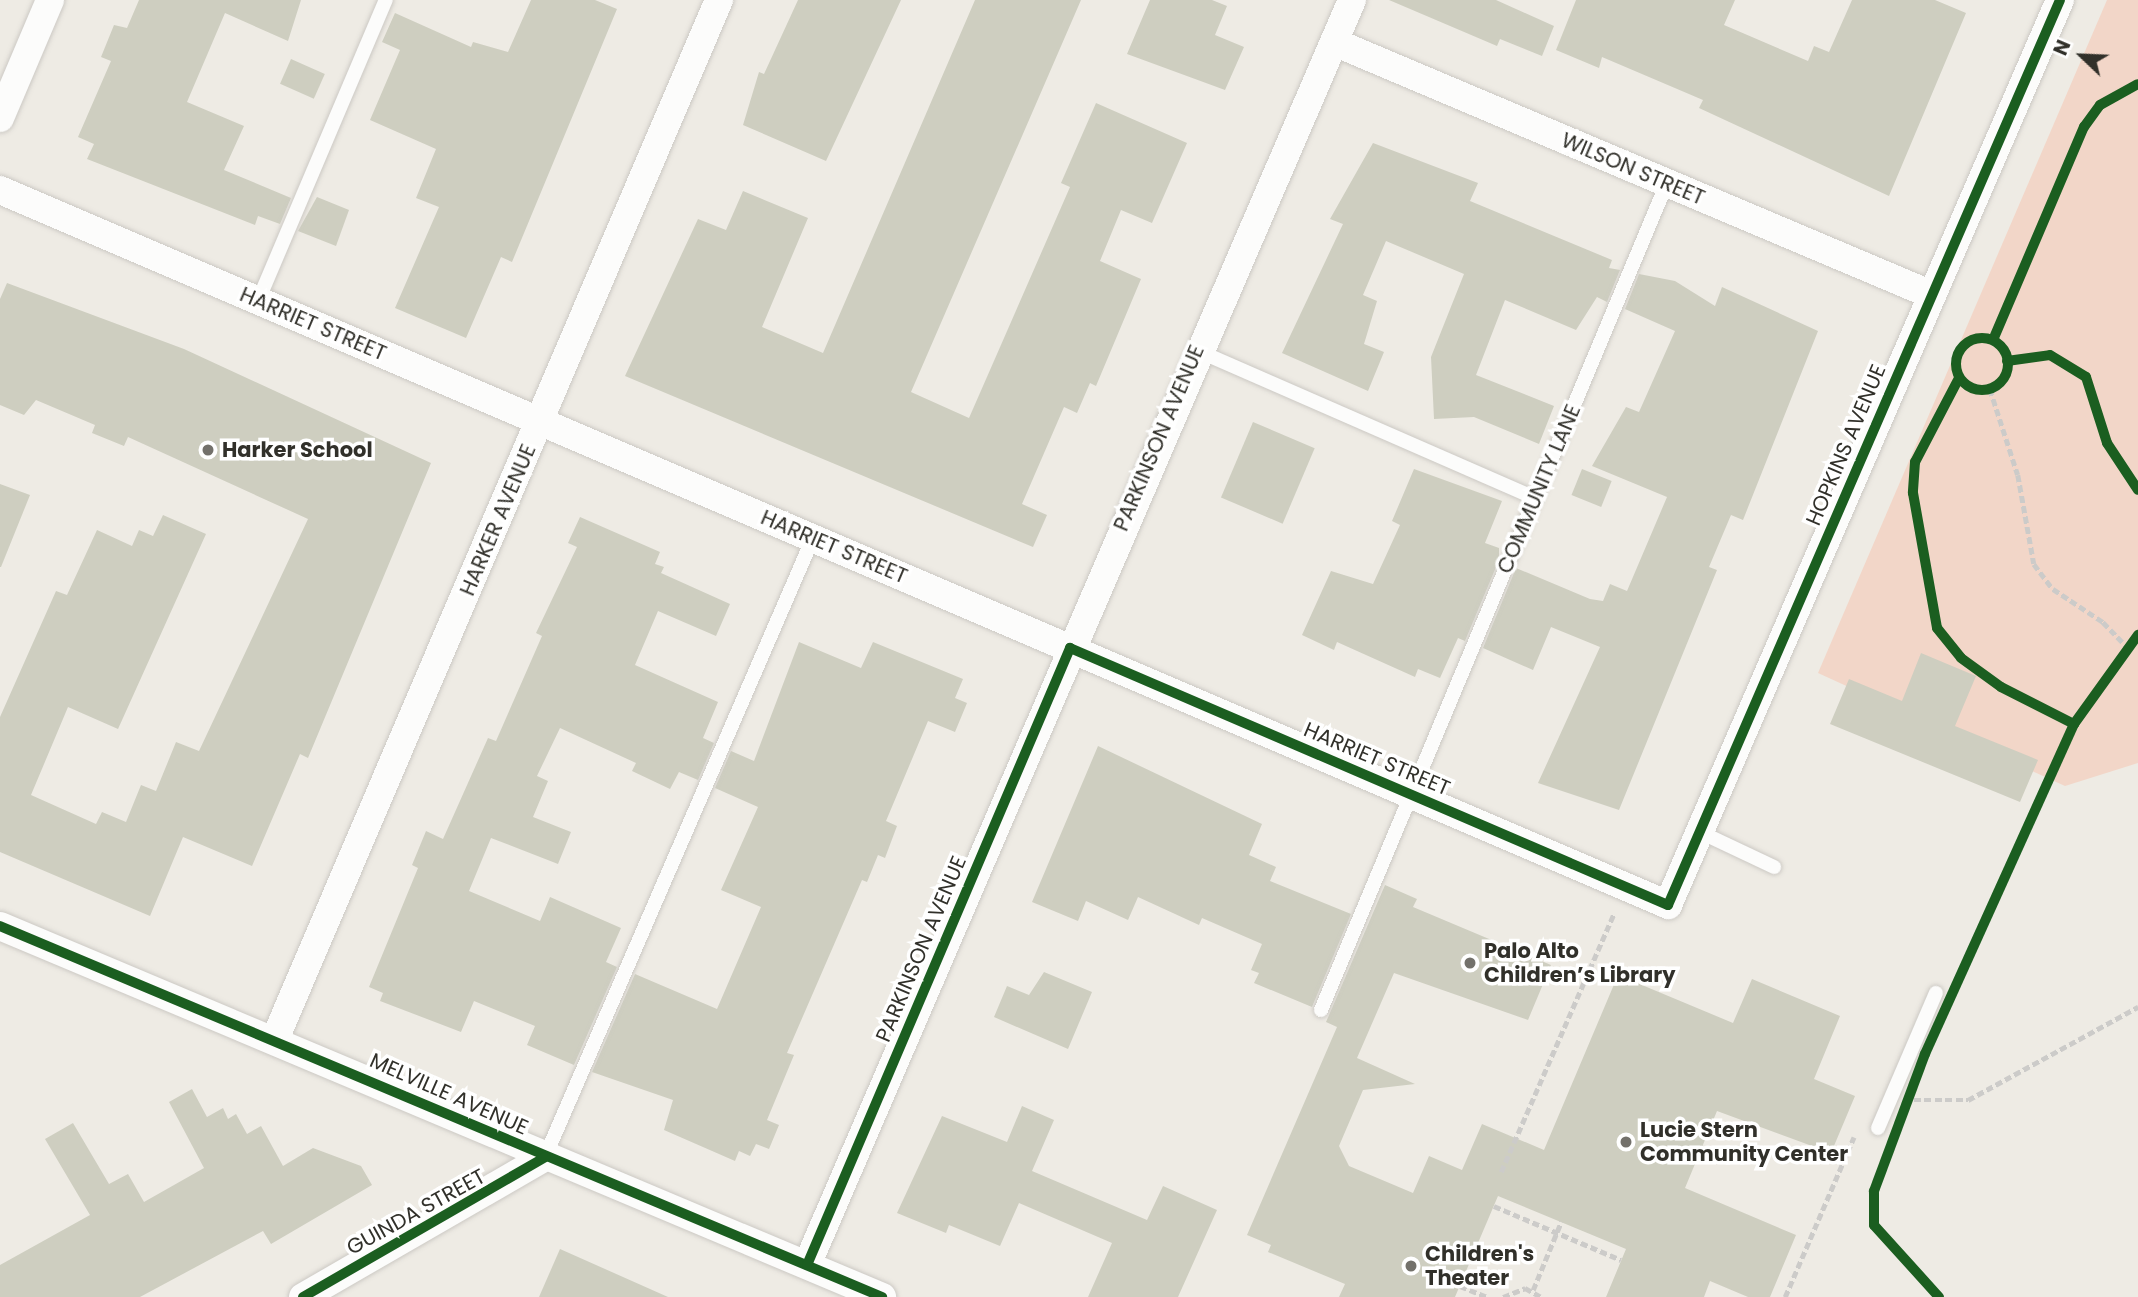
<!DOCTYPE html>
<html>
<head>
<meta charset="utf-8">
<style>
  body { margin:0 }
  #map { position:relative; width:2138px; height:1297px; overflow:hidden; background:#eeebe4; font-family:Poppins,sans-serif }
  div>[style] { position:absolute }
  .green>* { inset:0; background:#f2d6c8 }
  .building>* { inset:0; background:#cecec0; transform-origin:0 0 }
  .path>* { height:4.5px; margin-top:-2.25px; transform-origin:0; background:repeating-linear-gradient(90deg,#cccbc9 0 7px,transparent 0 10.5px) }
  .roads { filter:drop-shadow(0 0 2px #ccc9c4) drop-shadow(0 0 2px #ccc9c4) }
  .service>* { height:14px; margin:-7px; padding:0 7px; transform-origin:7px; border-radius:7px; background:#fcfcfb }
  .minor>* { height:28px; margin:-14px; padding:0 14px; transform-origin:14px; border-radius:14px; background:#fcfcfb }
  .cycleway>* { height:10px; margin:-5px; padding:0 5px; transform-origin:5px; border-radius:5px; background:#1b5e20 }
  .cycleway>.ring { margin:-5px; padding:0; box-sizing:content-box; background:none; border:10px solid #1b5e20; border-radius:50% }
  .dots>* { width:19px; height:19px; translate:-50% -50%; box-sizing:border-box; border:4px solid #fff; border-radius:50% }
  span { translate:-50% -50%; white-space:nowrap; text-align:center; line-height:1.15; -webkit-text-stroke:7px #fff; paint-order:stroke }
  .street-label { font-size:21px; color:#31302a }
  .poi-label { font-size:21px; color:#31302a; font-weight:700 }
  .left { translate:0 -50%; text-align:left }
  .north { position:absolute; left:2047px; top:21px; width:70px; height:70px; -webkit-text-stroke:5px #fff; paint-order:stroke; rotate:293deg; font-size:19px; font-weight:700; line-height:28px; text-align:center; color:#31302a }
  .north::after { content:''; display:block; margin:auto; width:24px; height:32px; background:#31302a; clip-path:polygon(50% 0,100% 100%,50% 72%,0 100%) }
</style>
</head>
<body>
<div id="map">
  <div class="green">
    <div style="clip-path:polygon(2107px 0,2138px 0,2138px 763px,2065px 786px,1818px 673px)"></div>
  </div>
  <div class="building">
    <div style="clip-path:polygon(139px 0,301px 0,288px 41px,225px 13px,187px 102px,244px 126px,224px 170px,291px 198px,280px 224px,258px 216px,255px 225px,87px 159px,94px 144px,78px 137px,111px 61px,101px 57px,114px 25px,127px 28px)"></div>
    <div style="clip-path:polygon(531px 0,595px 0,617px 9px,512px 262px,501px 257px,466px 338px,395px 308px,439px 207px,416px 198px,436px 149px,370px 120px,400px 50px,382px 42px,395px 13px,471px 47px,473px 42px,508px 52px)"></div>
    <div style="clip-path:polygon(798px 0,901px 0,826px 161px,743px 125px,759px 72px,764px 74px)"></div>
    <div style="clip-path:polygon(975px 0,1081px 0,911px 392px,969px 418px,1070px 187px,1061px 183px,1096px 103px,1187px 143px,1152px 223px,1121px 210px,1100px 261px,1141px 279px,1096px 386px,1090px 383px,1077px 413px,1064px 407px,1022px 504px,1047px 515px,1033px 547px,625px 376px,698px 219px,726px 230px,743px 191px,808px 218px,762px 327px,823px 353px)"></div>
    <div style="clip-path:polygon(1150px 0,1212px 0,1227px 6px,1215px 35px,1244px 47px,1225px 90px,1127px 54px)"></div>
    <div style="clip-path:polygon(1389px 0,1496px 0,1554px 26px,1542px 56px,1500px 39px,1497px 46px)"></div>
    <div style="clip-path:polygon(1576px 0,1735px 0,1724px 25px,1808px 61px,1814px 46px,1829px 52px,1852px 0,1935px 0,1966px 13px,1889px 196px,1699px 108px,1703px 100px,1602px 57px,1599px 68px,1556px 50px)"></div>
    <div style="left:291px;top:59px;width:37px;height:27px;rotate:24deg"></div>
    <div style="clip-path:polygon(1373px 143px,1478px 183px,1470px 201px,1612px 260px,1609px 268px,1620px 270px,1607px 302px,1597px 297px,1576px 330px,1505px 300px,1476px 375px,1554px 406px,1539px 444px,1474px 417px,1434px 419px,1431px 357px,1464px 274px,1386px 241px,1363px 295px,1377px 301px,1364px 344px,1384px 352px,1368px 391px,1282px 353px,1343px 224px,1330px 219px)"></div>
    <div style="clip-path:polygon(317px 197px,349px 210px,336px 246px,298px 231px)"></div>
    <div style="clip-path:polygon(1639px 274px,1675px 281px,1715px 306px,1722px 287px,1818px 331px,1743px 520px,1731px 515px,1709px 567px,1717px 570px,1619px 810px,1538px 783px,1600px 647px,1551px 627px,1533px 670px,1483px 648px,1516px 568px,1590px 599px,1603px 601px,1610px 584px,1627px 591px,1667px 497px,1592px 466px,1626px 407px,1639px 412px,1675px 331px,1625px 309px)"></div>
    <div style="clip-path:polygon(7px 283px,184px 349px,431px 463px,308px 758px,300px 754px,252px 866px,183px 837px,150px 916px,0 852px,0 717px,56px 591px,67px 595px,97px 530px,132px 546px,139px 530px,153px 536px,163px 515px,206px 534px,118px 729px,68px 707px,31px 795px,96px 824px,102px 812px,126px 822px,141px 785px,156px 791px,176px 742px,199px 751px,308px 519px,128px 437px,124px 446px,92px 433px,95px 425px,36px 400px,24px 415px,0 405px,0 299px)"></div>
    <div style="left:1253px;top:422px;width:67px;height:82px;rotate:23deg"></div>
    <div style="clip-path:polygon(1414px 469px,1502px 501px,1485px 543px,1499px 548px,1499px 560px,1465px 641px,1458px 638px,1440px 678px,1418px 669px,1415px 677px,1337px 642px,1334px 650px,1302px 635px,1331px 571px,1373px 584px,1400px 525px,1392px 521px)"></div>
    <div style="left:1582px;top:469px;width:32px;height:28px;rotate:22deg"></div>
    <div style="clip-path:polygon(0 484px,30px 495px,1px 567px,0 567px)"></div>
    <div style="clip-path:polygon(580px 517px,660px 552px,655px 564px,664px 567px,661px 573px,730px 604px,716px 636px,658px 611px,635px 665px,718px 702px,703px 738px,714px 743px,698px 780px,679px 772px,670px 789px,632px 771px,636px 763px,560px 728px,537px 776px,548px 781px,533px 817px,571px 832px,558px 864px,491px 838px,469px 891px,540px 921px,550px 897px,621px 928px,606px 962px,617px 967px,574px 1065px,527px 1045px,535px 1026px,474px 1001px,461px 1032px,380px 1001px,383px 993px,369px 987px,418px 868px,412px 865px,426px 831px,443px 839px,488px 738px,496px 741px,542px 636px,536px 633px,577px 547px,568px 543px)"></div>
    <div style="clip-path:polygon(799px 642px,861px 668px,873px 642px,963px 679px,955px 698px,967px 703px,955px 732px,928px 721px,886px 821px,897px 826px,885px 858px,878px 855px,867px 882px,862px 880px,787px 1053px,794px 1055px,767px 1120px,779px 1125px,769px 1149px,756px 1144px,750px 1156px,739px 1151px,735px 1161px,664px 1130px,673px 1100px,592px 1072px,635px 974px,717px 1009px,761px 907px,721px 890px,758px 807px,715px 788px,731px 751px,754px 761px)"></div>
    <div style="clip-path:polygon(1921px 653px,1976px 676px,1955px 726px,2038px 760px,2020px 802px,1830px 724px,1849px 679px,1902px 701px)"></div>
    <div style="clip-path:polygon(1098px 746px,1262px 824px,1249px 855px,1276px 867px,1270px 881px,1351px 914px,1312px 1007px,1254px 983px,1259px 973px,1251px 970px,1262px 944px,1202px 918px,1199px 925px,1138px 897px,1128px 920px,1086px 901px,1078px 921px,1032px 902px)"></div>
    <div style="clip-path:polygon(1385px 885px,1417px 899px,1413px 907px,1551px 965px,1528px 1020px,1394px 973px,1357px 1058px,1415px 1084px,1363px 1090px,1339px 1146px,1349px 1166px,1413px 1193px,1429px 1156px,1462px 1170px,1482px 1124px,1544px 1150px,1618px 975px,1733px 1023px,1752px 979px,1840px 1016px,1814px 1079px,1855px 1096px,1831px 1153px,1717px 1111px,1685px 1188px,1796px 1235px,1770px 1297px,1748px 1297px,1710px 1281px,1704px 1297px,1606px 1297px,1626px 1249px,1498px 1196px,1455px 1297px,1339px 1297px,1345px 1284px,1268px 1252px,1271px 1245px,1247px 1235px,1337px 1027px,1326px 1022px)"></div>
    <div style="clip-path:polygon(1044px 972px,1092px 992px,1068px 1049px,994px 1017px,1007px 986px,1029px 995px)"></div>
    <div style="clip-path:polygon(192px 1089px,207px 1117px,223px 1108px,228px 1119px,236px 1114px,247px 1134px,261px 1126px,283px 1166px,313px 1148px,361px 1166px,372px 1185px,271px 1244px,263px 1231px,140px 1297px,0 1297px,0 1265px,90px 1215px,45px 1139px,73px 1123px,109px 1184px,128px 1174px,144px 1202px,204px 1168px,169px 1102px)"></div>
    <div style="clip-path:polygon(1022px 1106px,1054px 1120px,1032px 1171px,1147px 1220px,1163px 1186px,1217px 1210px,1178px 1297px,1088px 1297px,1112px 1243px,1019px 1203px,1000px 1246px,949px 1225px,946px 1233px,897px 1213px,942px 1116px,1007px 1142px)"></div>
    <div style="clip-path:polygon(560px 1249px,668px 1297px,539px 1297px)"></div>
  </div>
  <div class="path">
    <div style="left:1990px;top:389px;width:90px;rotate:72deg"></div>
    <div style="left:2018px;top:475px;width:90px;rotate:79.8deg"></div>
    <div style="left:2034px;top:564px;width:31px;rotate:53deg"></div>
    <div style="left:2053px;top:589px;width:60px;rotate:33.4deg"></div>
    <div style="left:2103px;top:622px;width:36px;rotate:46deg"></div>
    <div style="left:1914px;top:1100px;width:54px"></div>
    <div style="left:1968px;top:1100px;width:194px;rotate:-28.7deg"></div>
    <div style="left:1501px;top:1172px;width:283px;rotate:-66.4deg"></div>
    <div style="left:1494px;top:1206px;width:138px;rotate:23deg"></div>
    <div style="left:1460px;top:1286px;width:29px;rotate:22deg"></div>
    <div style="left:1533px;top:1290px;width:74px;rotate:-67.6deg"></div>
    <div style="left:1503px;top:1297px;width:24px;rotate:-22deg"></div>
    <div style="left:1525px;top:1288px;width:18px;rotate:29deg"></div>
    <div style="left:1785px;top:1297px;width:174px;rotate:-66.7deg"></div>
  </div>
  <div class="roads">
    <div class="service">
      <div style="left:258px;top:301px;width:327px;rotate:-67deg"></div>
      <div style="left:1196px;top:350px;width:370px;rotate:23.6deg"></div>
      <div style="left:1700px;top:832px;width:82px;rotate:25.3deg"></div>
      <div style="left:1321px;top:1010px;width:896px;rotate:-67.3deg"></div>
      <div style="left:1878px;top:1128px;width:147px;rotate:-66.8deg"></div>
      <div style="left:545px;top:1157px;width:675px;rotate:-66.59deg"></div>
    </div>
    <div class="minor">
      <div style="left:1334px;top:42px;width:649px;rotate:22.93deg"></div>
      <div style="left:0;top:118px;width:128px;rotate:-67deg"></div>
      <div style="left:0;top:190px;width:1815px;rotate:23.2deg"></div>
      <div style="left:1668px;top:905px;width:986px;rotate:-66.58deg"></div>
      <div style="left:0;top:926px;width:957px;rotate:22.81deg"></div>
      <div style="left:275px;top:1039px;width:1130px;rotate:-66.86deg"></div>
      <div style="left:807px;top:1265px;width:1377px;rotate:-66.69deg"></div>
      <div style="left:303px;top:1297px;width:280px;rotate:-30deg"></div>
    </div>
  </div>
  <div class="cycleway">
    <div class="ring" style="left:1956px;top:338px;width:42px;height:42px"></div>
    <div style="left:1993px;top:340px;width:232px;rotate:-66.9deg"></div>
    <div style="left:2084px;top:127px;width:27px;rotate:-54deg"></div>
    <div style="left:2100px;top:105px;width:43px;rotate:-28.9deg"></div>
    <div style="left:2007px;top:361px;width:43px;rotate:-7.9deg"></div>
    <div style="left:2050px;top:355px;width:42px;rotate:31.4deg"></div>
    <div style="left:2086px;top:377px;width:69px;rotate:72.3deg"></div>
    <div style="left:2107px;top:443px;width:56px;rotate:56.6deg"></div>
    <div style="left:1959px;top:378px;width:95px;rotate:117.6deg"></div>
    <div style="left:1915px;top:462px;width:31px;rotate:94deg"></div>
    <div style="left:1913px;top:493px;width:137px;rotate:79.9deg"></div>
    <div style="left:1937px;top:628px;width:38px;rotate:51deg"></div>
    <div style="left:1961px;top:658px;width:49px;rotate:35.9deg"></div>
    <div style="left:2001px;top:687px;width:82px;rotate:26.9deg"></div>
    <div style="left:2074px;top:724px;width:110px;rotate:-54.3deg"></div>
    <div style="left:0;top:926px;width:957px;rotate:22.81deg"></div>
    <div style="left:807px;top:1265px;width:671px;rotate:-66.91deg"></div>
    <div style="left:1070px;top:648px;width:651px;rotate:23.26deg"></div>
    <div style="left:1668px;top:905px;width:986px;rotate:-66.58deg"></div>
    <div style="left:303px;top:1297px;width:280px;rotate:-30deg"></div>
    <div style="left:1939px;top:1297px;width:97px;rotate:-132.1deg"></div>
    <div style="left:1874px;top:1225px;width:34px;rotate:-90deg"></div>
    <div style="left:1874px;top:1191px;width:146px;rotate:-69.6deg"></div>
    <div style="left:1925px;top:1054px;width:362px;rotate:-65.7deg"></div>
  </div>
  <div class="dots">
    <div style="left:208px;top:450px;background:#73716b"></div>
    <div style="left:1470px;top:963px;background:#73716b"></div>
    <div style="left:1626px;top:1142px;background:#73716b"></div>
    <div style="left:1411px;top:1266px;background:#73716b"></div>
  </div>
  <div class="street-label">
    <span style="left:1633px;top:169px;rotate:23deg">WILSON STREET</span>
    <span style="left:313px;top:324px;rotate:23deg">HARRIET STREET</span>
    <span style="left:1159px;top:438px;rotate:-67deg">PARKINSON AVENUE</span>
    <span style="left:1846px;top:445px;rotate:-67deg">HOPKINS AVENUE</span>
    <span style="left:1539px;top:489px;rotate:-67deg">COMMUNITY LANE</span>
    <span style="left:498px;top:520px;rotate:-67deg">HARKER AVENUE</span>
    <span style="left:834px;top:547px;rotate:23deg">HARRIET STREET</span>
    <span style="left:1377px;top:759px;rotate:23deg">HARRIET STREET</span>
    <span style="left:921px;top:949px;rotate:-67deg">PARKINSON AVENUE</span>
    <span style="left:449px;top:1094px;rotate:24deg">MELVILLE AVENUE</span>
    <span style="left:416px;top:1212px;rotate:-29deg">GUINDA STREET</span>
  </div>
  <div class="poi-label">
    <span class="left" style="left:222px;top:450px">Harker School</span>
    <span class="left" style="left:1484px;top:963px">Palo Alto<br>Children’s Library</span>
    <span class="left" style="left:1640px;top:1142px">Lucie Stern<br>Community Center</span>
    <span class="left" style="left:1425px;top:1266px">Children's<br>Theater</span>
  </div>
  <div class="north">N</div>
</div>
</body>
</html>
